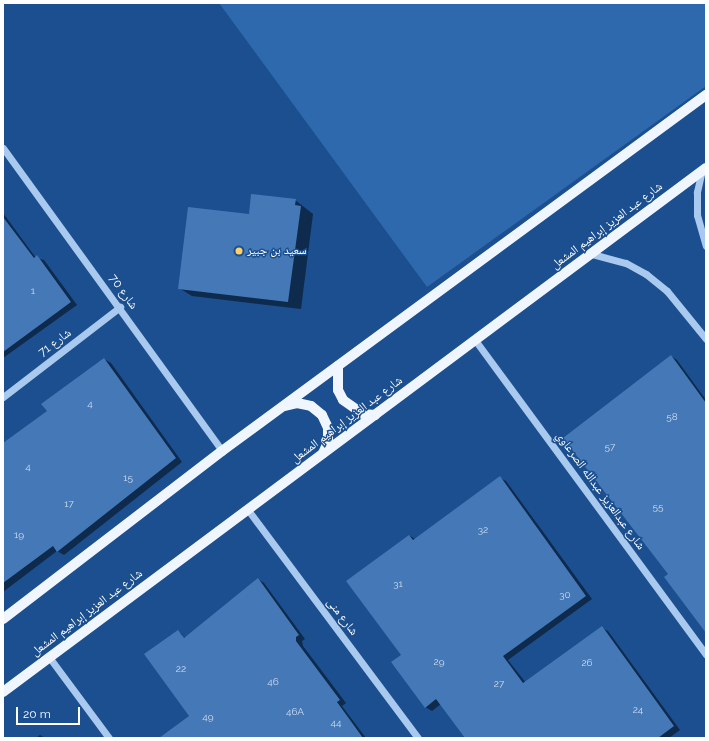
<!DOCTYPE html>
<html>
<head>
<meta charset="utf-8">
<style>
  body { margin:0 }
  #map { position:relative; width:709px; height:741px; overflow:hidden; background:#1b4f8f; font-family:Raleway,"Noto Naskh Arabic",sans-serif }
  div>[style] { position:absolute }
  .green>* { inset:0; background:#2e69ad }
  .shadow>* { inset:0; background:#0007 }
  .building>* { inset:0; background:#4478b7 }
  .minor>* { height:7px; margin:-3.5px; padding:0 3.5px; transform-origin:3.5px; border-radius:3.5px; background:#a9c9ee }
  .major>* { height:10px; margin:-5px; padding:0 5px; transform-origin:5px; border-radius:5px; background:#f0f6ff }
  .dots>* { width:11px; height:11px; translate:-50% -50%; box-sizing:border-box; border:2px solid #1b4f8f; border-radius:50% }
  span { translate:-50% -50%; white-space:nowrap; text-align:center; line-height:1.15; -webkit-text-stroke:3px #1b4f8f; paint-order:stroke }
  .number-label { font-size:10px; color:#d0dded }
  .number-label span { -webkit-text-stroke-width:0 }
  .street-label { font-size:12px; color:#fff }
  .poi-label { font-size:12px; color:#fff }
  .left { translate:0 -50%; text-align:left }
  .frame { position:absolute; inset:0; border:4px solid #fff; pointer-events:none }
  .scale { position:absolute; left:16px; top:707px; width:64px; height:18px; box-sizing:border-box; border:2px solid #fff; border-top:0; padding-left:5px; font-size:12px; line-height:14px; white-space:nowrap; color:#fff; -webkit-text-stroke:3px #1b4f8f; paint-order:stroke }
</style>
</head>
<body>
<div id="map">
  <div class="green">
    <div style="clip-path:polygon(219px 3px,706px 3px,706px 86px,427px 287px)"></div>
  </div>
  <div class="shadow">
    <div style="clip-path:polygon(295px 200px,313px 214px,301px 309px,192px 296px,179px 288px,250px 215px)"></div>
    <div style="clip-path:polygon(3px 213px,36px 258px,44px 260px,77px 305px,3px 358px)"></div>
    <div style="clip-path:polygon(671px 356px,677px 360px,706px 400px,706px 631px,670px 574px)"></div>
    <div style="clip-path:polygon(104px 359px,111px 363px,182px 462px,64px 555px,57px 551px,3px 592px,3px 444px,48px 412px)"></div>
    <div style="clip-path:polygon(500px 478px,506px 481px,592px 599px,508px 660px,526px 683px,602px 628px,608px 631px,680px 730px,669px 738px,467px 738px,441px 704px,432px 711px,425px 707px,403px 655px,410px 536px,415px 539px)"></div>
    <div style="clip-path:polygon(evenodd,258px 579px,264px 583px,305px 639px,302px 641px,303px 646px,346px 703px,342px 706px,366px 738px,161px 738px,191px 716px,178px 631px,186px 638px,258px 579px,180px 635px,183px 635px,187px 642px,180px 635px)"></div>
    <div style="clip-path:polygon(40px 735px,45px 738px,36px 738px)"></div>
  </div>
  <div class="building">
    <div style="clip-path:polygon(251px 194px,296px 199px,295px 205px,301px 206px,288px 302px,178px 289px,188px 207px,249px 214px)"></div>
    <div style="clip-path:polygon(3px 217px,34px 258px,37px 255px,71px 302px,3px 352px)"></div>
    <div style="clip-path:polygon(671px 355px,706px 403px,706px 633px,664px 577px,668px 574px,563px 438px)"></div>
    <div style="clip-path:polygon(104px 358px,176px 458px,57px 552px,53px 546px,3px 583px,3px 443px,47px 411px,41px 404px)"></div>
    <div style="clip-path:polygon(500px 476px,586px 596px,503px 656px,523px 683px,602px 626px,674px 726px,658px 738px,465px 738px,436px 699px,425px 708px,391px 662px,401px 655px,346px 581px,409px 535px,413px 540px)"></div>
    <div style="clip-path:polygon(258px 578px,299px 635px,296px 637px,296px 641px,340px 700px,337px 702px,363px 738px,159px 738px,189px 716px,144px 654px,178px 630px,184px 638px)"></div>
  </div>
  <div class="minor">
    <div style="left:3px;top:148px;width:374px;rotate:54.1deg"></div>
    <div style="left:702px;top:170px;width:23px;rotate:103deg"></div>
    <div style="left:697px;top:192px;width:23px;rotate:90deg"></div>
    <div style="left:697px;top:215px;width:32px;rotate:74deg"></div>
    <div style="left:592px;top:254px;width:35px;rotate:15deg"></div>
    <div style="left:626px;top:263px;width:23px;rotate:29deg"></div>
    <div style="left:646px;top:274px;width:27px;rotate:39deg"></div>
    <div style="left:667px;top:291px;width:62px;rotate:50.9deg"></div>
    <div style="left:475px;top:340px;width:390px;rotate:53.7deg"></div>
    <div style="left:3px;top:397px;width:148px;rotate:-37.6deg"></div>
    <div style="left:248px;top:510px;width:284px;rotate:53.3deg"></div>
    <div style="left:49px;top:657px;width:101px;rotate:53.5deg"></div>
  </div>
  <div class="major">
    <div style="left:338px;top:366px;width:24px;rotate:90deg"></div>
    <div style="left:338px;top:390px;width:11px;rotate:63deg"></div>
    <div style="left:343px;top:400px;width:24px;rotate:35deg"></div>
    <div style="left:363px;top:414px;width:12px;rotate:5deg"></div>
    <div style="left:285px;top:406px;width:12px;rotate:-14deg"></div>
    <div style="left:297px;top:403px;width:14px;rotate:12deg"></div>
    <div style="left:311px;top:406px;width:14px;rotate:39deg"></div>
    <div style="left:322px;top:415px;width:14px;rotate:65deg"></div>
    <div style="left:328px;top:428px;width:14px;rotate:90deg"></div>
    <div style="left:328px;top:442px;width:12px;rotate:114deg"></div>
    <div style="left:3px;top:619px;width:276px;rotate:-37.5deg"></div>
    <div style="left:222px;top:451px;width:601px;rotate:-36.34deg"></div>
    <div style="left:3px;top:692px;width:877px;rotate:-36.7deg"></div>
  </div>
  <div class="dots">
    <div style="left:239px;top:251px;background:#ffd166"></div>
  </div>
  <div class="number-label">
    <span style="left:33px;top:291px">1</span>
    <span style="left:90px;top:404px">4</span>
    <span style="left:672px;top:417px">58</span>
    <span style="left:610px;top:447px">57</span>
    <span style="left:28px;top:467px">4</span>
    <span style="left:128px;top:478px">15</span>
    <span style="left:69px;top:504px">17</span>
    <span style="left:658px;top:507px">55</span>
    <span style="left:483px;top:530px">32</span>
    <span style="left:19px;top:535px">19</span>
    <span style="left:398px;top:584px">31</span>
    <span style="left:565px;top:595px">30</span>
    <span style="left:439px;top:662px">29</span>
    <span style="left:587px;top:663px">26</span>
    <span style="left:181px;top:669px">22</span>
    <span style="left:273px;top:682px">46</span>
    <span style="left:499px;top:684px">27</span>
    <span style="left:638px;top:710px">24</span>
    <span style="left:295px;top:712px">46A</span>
    <span style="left:208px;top:717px">49</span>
    <span style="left:336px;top:723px">44</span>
  </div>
  <div class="street-label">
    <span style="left:607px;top:226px;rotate:-37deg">شارع عبد العزيز إبراهيم المشعل</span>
    <span style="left:123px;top:292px;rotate:54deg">شارع 70</span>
    <span style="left:55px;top:343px;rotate:-37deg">شارع 71</span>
    <span style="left:347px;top:420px;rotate:-37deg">شارع عبد العزيز إبراهيم المشعل</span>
    <span style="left:600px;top:491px;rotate:54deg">شارع عبدالعزيز عبدالله الصرعاوي</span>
    <span style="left:87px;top:613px;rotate:-37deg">شارع عبد العزيز إبراهيم المشعل</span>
    <span style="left:342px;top:617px;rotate:53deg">شارع منى</span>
  </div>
  <div class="poi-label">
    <span class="left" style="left:247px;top:251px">سعيد بن جبير</span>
  </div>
  <div class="frame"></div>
  <div class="scale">20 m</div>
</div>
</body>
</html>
